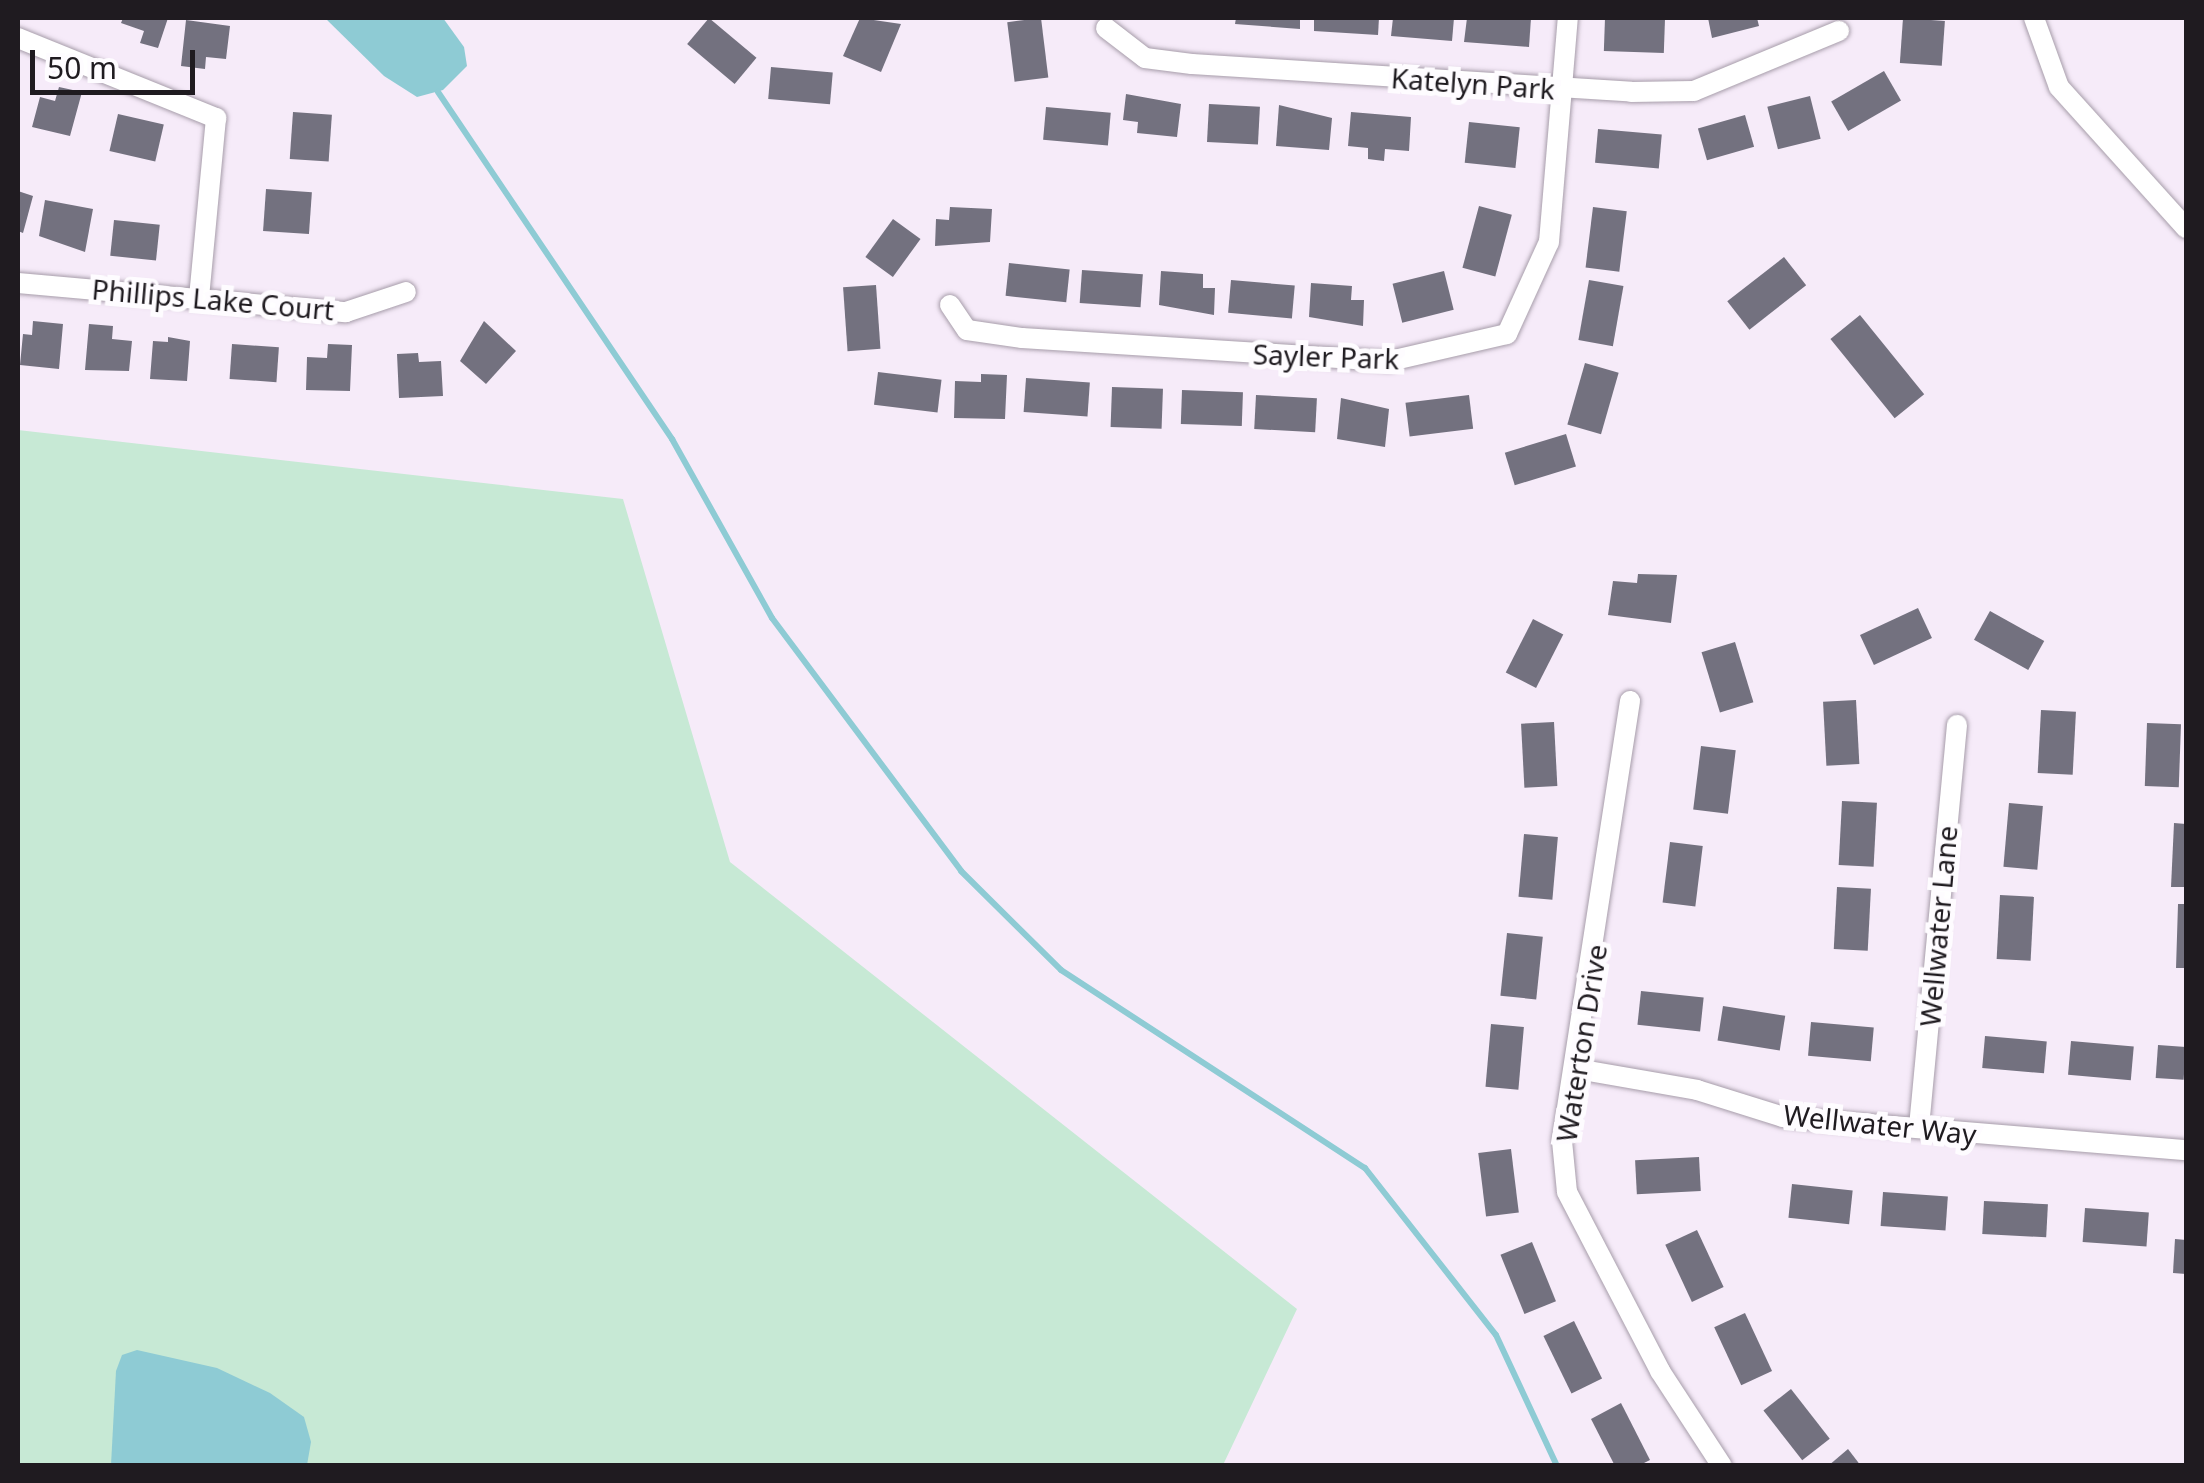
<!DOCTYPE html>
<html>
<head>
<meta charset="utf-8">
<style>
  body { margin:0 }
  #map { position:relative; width:2204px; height:1483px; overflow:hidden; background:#f6ebf9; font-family:"Noto Sans",sans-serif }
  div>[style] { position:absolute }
  .green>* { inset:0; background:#c7e9d5 }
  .water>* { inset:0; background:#8ecbd4 }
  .stream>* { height:6px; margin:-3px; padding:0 3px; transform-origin:3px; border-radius:3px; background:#8ecbd4 }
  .building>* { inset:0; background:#73717f; transform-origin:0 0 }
  .roads { filter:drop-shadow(0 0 2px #a79daa) drop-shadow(0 0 2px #a79daa) }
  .street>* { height:20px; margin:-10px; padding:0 10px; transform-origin:10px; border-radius:10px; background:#fff }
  span { translate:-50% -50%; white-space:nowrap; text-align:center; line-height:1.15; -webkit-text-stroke:10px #fefcff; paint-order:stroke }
  .street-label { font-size:28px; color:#1f1b20 }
  .frame { position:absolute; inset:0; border:20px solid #1f1b20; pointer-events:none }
  .scale { position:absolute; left:30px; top:50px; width:165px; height:45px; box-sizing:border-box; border:5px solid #1f1b20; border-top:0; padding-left:12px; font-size:30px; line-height:35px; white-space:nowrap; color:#1f1b20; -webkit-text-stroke:8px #fefcff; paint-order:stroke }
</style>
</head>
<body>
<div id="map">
  <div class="green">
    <div style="clip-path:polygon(18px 430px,623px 499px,730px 862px,1297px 1309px,1223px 1465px,18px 1466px)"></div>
  </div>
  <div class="water">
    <div style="clip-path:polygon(325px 18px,443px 18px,464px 47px,467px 66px,443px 90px,417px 97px,384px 76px)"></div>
    <div style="clip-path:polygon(137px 1350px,217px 1368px,270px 1393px,304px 1417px,311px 1442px,307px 1465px,111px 1465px,116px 1371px,122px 1355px)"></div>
  </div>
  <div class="stream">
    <div style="left:438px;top:92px;width:419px;rotate:56deg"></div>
    <div style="left:672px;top:439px;width:205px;rotate:60.8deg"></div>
    <div style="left:772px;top:618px;width:316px;rotate:53.2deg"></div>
    <div style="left:961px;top:871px;width:141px;rotate:44.7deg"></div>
    <div style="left:1061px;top:970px;width:363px;rotate:33.1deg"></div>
    <div style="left:1365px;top:1168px;width:212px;rotate:51.9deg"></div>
    <div style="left:1496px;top:1335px;width:145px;rotate:65deg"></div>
  </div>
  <div class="building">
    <div style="clip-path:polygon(123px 18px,168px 18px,158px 48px,140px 43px,144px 31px,121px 23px)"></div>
    <div style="left:709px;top:18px;width:62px;height:34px;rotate:40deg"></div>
    <div style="clip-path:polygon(860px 18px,901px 24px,881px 72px,843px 56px)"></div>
    <div style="left:1041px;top:18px;width:60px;height:34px;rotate:83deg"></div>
    <div style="clip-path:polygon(1236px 18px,1300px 18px,1300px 29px,1235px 24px)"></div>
    <div style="clip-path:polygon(1314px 18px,1379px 18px,1378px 35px,1314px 31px)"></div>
    <div style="clip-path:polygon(1393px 18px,1454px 18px,1452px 41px,1391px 36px)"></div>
    <div style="clip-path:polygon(1467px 18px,1531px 18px,1529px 47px,1464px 42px)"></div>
    <div style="left:1605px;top:18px;width:60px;height:33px;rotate:2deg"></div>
    <div style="clip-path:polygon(1708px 18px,1757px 18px,1759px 26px,1712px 38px)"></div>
    <div style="left:1903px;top:18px;width:42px;height:45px;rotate:4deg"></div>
    <div style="clip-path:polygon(186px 20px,230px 26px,226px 59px,206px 57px,205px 69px,181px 66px)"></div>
    <div style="left:771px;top:67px;width:62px;height:32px;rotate:5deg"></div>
    <div style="left:1884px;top:71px;width:34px;height:61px;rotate:60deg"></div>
    <div style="clip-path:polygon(59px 87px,82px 92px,70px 136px,32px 127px,40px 97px,55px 101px)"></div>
    <div style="clip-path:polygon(1126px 94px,1181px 104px,1177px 137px,1137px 133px,1138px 122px,1123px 120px)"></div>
    <div style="left:1810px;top:96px;width:44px;height:44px;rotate:76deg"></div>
    <div style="left:1209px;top:104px;width:51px;height:38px;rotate:3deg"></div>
    <div style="clip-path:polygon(1279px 105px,1332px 118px,1329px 150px,1276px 146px)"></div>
    <div style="left:1046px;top:107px;width:65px;height:33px;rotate:5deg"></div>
    <div style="left:293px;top:112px;width:39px;height:47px;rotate:4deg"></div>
    <div style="clip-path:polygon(1351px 112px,1411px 117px,1409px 151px,1385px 149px,1384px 161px,1368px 159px,1368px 148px,1348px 146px)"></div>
    <div style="left:118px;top:114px;width:47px;height:38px;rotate:13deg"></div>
    <div style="left:1745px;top:115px;width:33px;height:49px;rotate:74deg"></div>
    <div style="left:1469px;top:122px;width:51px;height:41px;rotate:6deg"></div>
    <div style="left:1598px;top:129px;width:64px;height:34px;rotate:5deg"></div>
    <div style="left:266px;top:189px;width:46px;height:42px;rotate:4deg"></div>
    <div style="clip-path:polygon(18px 191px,33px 196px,23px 233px,18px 231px)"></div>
    <div style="clip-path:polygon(45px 200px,93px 209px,85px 252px,39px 236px)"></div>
    <div style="left:1479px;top:206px;width:34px;height:64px;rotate:15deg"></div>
    <div style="clip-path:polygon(950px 207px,992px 209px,990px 242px,935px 246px,936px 219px,949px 220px)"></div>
    <div style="left:1593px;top:207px;width:34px;height:61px;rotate:7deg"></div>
    <div style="left:893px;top:219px;width:34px;height:47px;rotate:36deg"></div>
    <div style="left:114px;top:220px;width:46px;height:36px;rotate:6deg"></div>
    <div style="left:1784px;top:257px;width:36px;height:72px;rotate:52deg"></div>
    <div style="left:1009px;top:263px;width:61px;height:33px;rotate:6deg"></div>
    <div style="left:1082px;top:270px;width:61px;height:33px;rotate:4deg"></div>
    <div style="clip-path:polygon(1161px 271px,1203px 274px,1203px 288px,1215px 288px,1214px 315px,1159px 305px)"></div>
    <div style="left:1444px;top:271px;width:40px;height:53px;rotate:76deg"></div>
    <div style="left:1231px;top:280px;width:64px;height:33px;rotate:5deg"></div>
    <div style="left:1589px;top:280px;width:35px;height:61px;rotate:10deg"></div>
    <div style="clip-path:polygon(1311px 283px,1352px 286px,1351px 300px,1364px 300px,1363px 326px,1309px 317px)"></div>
    <div style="left:876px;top:285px;width:64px;height:33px;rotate:86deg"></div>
    <div style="left:1860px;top:315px;width:102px;height:38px;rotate:51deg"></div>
    <div style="clip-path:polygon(33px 321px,63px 324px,59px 369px,20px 365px,23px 334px,32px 335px)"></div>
    <div style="clip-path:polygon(484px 321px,516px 351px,486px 384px,460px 361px)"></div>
    <div style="clip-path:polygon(89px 324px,113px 326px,112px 339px,132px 341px,129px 371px,85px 370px)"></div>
    <div style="clip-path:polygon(168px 337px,190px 341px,187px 381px,150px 379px,153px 341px,168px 342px)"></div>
    <div style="left:232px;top:344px;width:47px;height:35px;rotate:4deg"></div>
    <div style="clip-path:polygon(328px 344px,352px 345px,350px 391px,306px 390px,307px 357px,327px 358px)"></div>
    <div style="clip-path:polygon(418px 353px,419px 362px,441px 361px,443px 396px,399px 398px,397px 354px)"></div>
    <div style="left:1585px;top:363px;width:35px;height:64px;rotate:16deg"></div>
    <div style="left:878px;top:372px;width:64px;height:33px;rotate:7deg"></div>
    <div style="clip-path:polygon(981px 374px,1007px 375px,1005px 419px,954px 418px,955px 381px,981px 382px)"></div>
    <div style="left:1026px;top:378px;width:64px;height:34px;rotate:4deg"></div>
    <div style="left:1112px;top:387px;width:51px;height:40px;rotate:2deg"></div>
    <div style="left:1182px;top:390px;width:61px;height:34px;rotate:2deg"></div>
    <div style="left:1256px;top:395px;width:61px;height:34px;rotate:3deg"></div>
    <div style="left:1469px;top:395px;width:34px;height:64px;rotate:83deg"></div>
    <div style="clip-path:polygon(1341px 398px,1389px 409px,1385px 447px,1337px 439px)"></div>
    <div style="left:1566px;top:434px;width:34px;height:64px;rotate:73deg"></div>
    <div style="clip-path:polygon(1638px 574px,1677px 575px,1671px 623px,1608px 615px,1613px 581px,1637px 583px)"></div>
    <div style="left:1918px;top:608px;width:33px;height:64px;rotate:65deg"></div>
    <div style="left:1990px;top:611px;width:62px;height:33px;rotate:29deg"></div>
    <div style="left:1533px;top:619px;width:34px;height:60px;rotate:27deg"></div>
    <div style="left:1735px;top:642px;width:63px;height:35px;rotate:73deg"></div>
    <div style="left:1856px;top:700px;width:64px;height:33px;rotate:87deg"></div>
    <div style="left:2041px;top:710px;width:35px;height:63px;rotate:3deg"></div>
    <div style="left:1554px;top:722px;width:64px;height:33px;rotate:87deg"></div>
    <div style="left:2147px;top:723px;width:34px;height:63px;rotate:2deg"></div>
    <div style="left:1701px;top:746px;width:35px;height:64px;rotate:7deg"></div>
    <div style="left:1842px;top:801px;width:35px;height:64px;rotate:3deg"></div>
    <div style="left:2009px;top:803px;width:34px;height:64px;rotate:5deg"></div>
    <div style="clip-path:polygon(2174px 823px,2186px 824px,2186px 887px,2171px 887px)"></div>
    <div style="left:1524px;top:834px;width:34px;height:63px;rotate:5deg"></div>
    <div style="left:1670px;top:842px;width:33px;height:61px;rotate:7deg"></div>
    <div style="left:1837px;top:887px;width:34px;height:62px;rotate:3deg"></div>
    <div style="left:2000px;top:895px;width:34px;height:64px;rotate:3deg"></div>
    <div style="clip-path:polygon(2178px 904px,2186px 904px,2186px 968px,2176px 968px)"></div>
    <div style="left:1507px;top:933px;width:36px;height:63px;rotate:6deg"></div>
    <div style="left:1641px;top:991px;width:63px;height:34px;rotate:6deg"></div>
    <div style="left:1723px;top:1006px;width:63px;height:35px;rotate:9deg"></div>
    <div style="left:1811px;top:1022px;width:63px;height:34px;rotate:5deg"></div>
    <div style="left:1491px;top:1024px;width:33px;height:63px;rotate:5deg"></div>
    <div style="left:1985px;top:1036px;width:62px;height:32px;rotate:5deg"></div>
    <div style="left:2071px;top:1041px;width:63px;height:34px;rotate:5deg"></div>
    <div style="left:2158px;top:1045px;width:28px;height:33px;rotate:4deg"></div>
    <div style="left:1511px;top:1149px;width:64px;height:33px;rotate:83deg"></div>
    <div style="left:1699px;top:1157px;width:34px;height:64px;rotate:87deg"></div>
    <div style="left:1792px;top:1184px;width:61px;height:34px;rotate:6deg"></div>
    <div style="left:1883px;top:1192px;width:65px;height:34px;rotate:4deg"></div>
    <div style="left:1984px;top:1201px;width:64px;height:33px;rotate:3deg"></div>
    <div style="left:2085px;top:1208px;width:64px;height:34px;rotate:4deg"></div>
    <div style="left:1697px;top:1230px;width:63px;height:35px;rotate:65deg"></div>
    <div style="clip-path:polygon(2175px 1239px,2186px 1240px,2186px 1274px,2173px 1273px)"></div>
    <div style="left:1532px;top:1242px;width:64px;height:34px;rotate:68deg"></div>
    <div style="left:1745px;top:1313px;width:64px;height:34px;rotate:65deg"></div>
    <div style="left:1574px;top:1321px;width:64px;height:34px;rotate:64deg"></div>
    <div style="left:1791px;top:1389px;width:63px;height:35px;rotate:52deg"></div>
    <div style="clip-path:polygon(1621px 1403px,1650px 1460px,1638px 1466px,1615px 1466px,1591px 1419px)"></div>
    <div style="clip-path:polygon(1848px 1449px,1861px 1466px,1828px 1466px)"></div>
  </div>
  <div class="roads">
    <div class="street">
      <div style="left:2034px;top:18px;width:73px;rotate:70.1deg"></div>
      <div style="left:2059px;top:87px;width:190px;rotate:48deg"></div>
      <div style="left:1106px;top:28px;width:49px;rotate:37.6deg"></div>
      <div style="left:1145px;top:58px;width:47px;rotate:7.3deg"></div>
      <div style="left:1192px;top:64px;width:440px;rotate:3.6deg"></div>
      <div style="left:1631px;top:92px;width:63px;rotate:-0.9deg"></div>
      <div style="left:1694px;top:91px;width:157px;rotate:-22.5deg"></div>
      <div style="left:18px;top:38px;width:214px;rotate:22deg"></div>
      <div style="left:216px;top:118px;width:180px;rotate:95.4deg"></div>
      <div style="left:18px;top:283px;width:329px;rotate:5.1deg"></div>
      <div style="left:346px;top:312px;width:63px;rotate:-18.4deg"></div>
      <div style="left:950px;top:305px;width:30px;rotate:56deg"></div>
      <div style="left:967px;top:330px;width:56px;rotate:8.3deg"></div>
      <div style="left:1022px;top:338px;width:369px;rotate:3.6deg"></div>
      <div style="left:1390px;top:361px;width:120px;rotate:-13deg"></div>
      <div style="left:1507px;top:334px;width:101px;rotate:-65.5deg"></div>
      <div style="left:1549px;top:242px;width:225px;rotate:-85.2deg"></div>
      <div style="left:1630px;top:701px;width:445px;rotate:98.8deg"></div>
      <div style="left:1562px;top:1141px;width:51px;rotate:84.4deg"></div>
      <div style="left:1567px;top:1192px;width:202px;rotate:62.5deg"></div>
      <div style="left:1660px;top:1371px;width:113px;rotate:56.9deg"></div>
      <div style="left:1577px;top:1069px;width:122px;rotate:9.9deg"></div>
      <div style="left:1697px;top:1090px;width:90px;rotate:17.4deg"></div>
      <div style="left:1783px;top:1117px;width:404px;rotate:4.7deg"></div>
      <div style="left:1919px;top:1127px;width:404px;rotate:-84.6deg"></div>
    </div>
  </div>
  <div class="street-label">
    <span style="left:1473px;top:83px;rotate:4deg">Katelyn Park</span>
    <span style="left:213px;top:299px;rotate:5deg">Phillips Lake Court</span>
    <span style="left:1326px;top:356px;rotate:2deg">Sayler Park</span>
    <span style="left:1938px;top:926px;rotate:-85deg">Wellwater Lane</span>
    <span style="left:1581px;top:1043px;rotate:-81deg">Waterton Drive</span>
    <span style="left:1880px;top:1124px;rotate:6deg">Wellwater Way</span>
  </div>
  <div class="frame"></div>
  <div class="scale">50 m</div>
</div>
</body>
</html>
